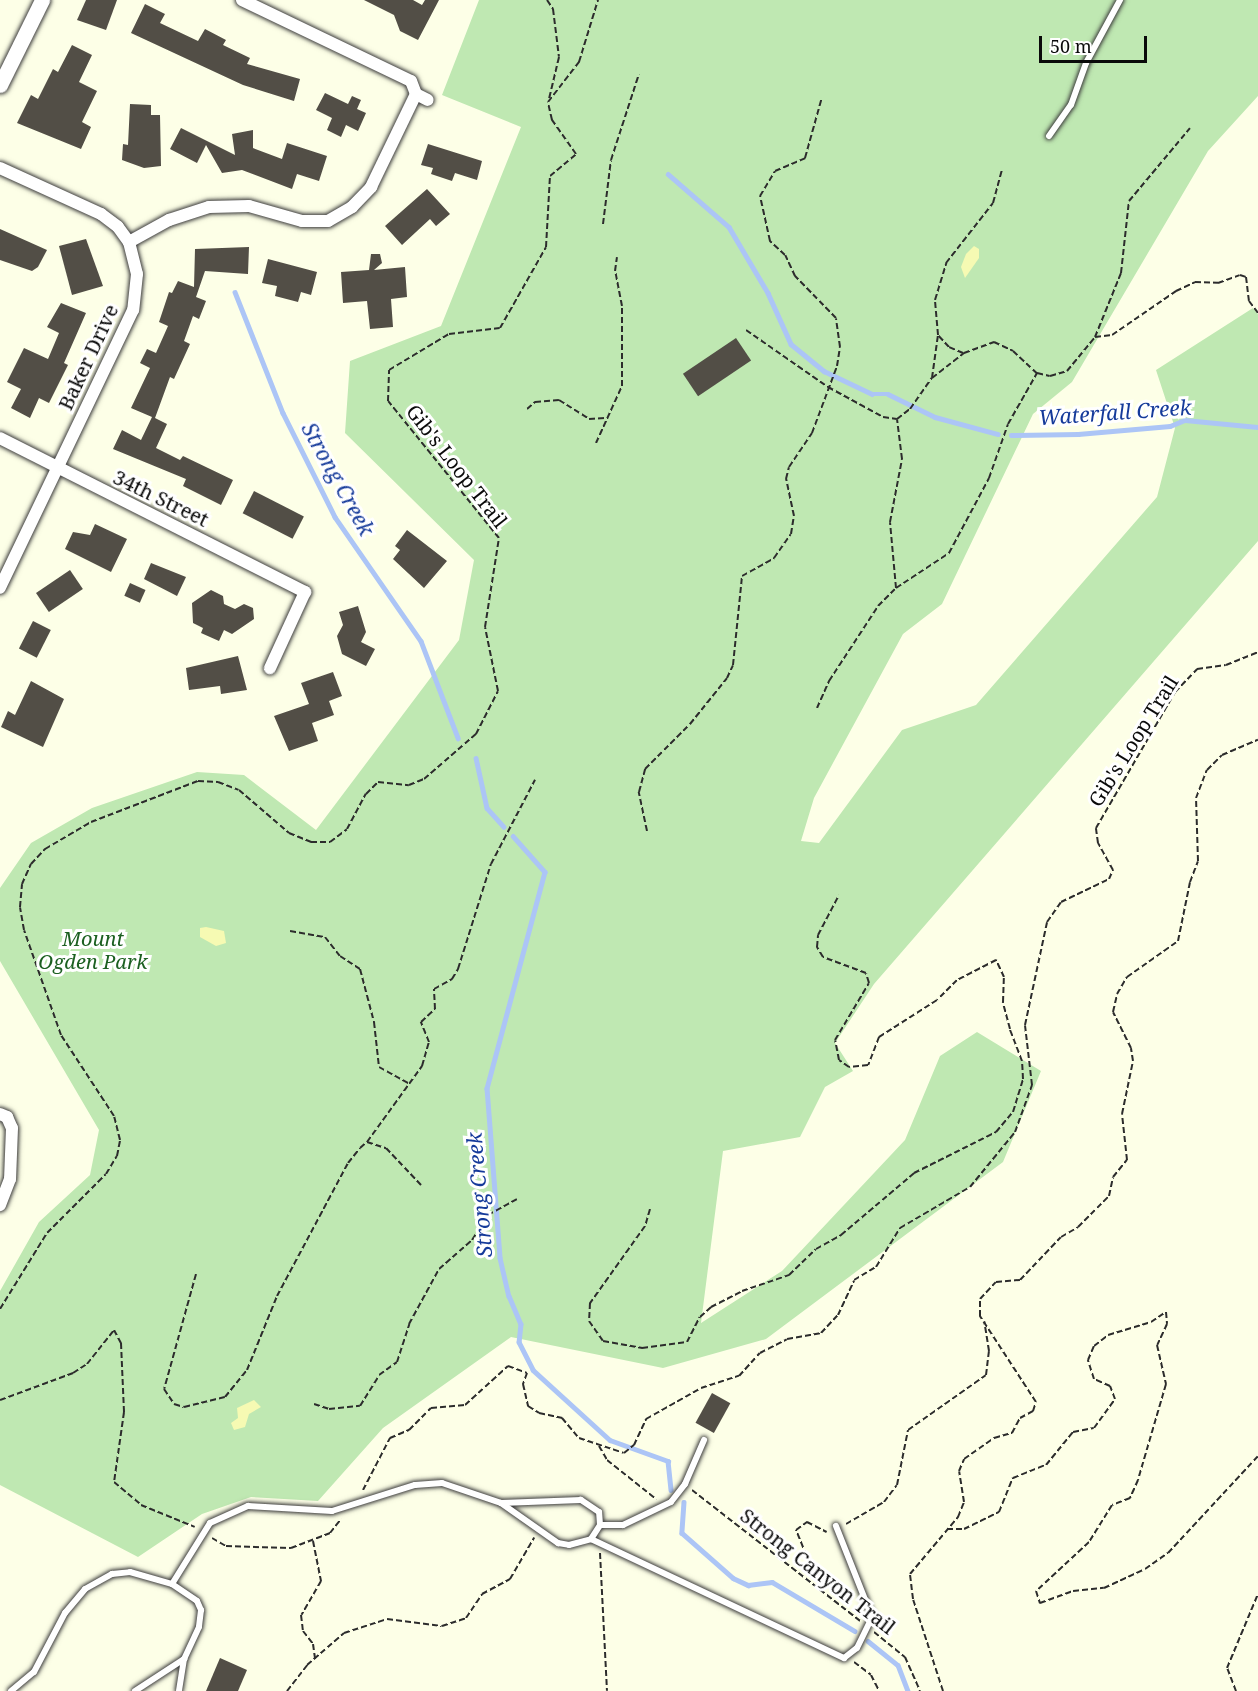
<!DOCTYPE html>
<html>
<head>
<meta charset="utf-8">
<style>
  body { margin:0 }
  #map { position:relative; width:1258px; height:1691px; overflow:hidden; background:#fdffe7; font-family:"Noto Serif",serif }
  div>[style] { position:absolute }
  .green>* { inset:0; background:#bfe8b2 }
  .sand>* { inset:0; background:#f6fab3 }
  .stream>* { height:4.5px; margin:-2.25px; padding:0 2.25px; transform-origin:2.25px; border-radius:2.25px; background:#acc5f6 }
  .building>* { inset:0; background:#524e46; transform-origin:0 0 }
  .path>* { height:2px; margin-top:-1px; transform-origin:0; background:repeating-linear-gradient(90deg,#2c2c2c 0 6px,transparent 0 9px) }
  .roads { filter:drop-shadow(0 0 2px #3d3d3d) drop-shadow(0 0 2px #3d3d3d) }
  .service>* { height:6px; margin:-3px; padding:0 3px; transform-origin:3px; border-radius:3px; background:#fff }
  .minor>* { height:12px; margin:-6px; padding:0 6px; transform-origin:6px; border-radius:6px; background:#fff }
  .tertiary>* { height:15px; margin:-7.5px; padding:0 7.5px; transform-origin:7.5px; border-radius:7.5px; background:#fff }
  span { translate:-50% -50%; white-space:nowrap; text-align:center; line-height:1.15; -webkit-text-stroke:6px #fff; paint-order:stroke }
  .street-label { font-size:20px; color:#0a0a0a }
  .park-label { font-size:20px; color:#1c6021; font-style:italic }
  .water-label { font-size:21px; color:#153a9a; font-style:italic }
  .scale { position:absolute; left:1039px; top:36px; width:108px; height:27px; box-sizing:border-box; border:3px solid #0a0a0a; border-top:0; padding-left:8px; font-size:18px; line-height:21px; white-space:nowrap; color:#0a0a0a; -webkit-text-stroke:4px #fff; paint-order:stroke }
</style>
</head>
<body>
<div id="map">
  <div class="green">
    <div style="clip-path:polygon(479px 0,1258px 0,1258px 96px,1208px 151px,1072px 382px,1033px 414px,942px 604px,903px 634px,814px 798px,801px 841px,819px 843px,902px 730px,976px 705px,1157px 497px,1175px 428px,1156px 370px,1253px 308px,1258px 314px,1258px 541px,874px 984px,835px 1043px,853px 1071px,825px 1087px,800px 1137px,723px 1151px,701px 1323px,782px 1271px,905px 1140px,940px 1056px,977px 1032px,1041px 1071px,1003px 1162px,766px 1339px,663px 1368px,511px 1337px,383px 1428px,318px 1501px,251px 1497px,202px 1514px,138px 1557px,0 1485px,0 1291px,39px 1222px,90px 1175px,99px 1130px,0 961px,0 888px,31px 843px,92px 808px,197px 772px,244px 775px,316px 830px,459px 640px,474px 560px,345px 433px,350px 361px,441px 326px,521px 127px,442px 95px)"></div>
  </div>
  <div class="sand">
    <div style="clip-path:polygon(974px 246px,979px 249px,979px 258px,965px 278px,961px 267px,966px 254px)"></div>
    <div style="clip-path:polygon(206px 927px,224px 931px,226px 943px,216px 946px,200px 937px,200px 928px)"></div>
    <div style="clip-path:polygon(254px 1400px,261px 1407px,249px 1414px,245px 1427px,234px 1430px,231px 1423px,238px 1418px,237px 1408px)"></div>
  </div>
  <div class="stream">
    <div style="left:668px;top:174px;width:81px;rotate:41deg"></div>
    <div style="left:729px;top:227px;width:77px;rotate:59.4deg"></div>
    <div style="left:768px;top:293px;width:56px;rotate:65.7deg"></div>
    <div style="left:791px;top:344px;width:43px;rotate:39.3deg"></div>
    <div style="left:824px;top:371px;width:53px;rotate:25.6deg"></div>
    <div style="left:872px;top:394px;width:16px"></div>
    <div style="left:888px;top:394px;width:52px;rotate:26.1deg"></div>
    <div style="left:935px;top:417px;width:65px;rotate:15.1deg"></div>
    <div style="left:235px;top:292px;width:130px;rotate:68.4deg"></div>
    <div style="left:283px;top:413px;width:116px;rotate:63.4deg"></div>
    <div style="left:335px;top:517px;width:151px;rotate:55.3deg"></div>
    <div style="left:421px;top:641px;width:104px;rotate:69.1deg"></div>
    <div style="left:1011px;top:435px;width:67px;rotate:-0.9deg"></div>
    <div style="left:1078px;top:434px;width:92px;rotate:-5deg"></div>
    <div style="left:1170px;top:426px;width:16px;rotate:-22deg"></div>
    <div style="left:1185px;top:420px;width:73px;rotate:5.5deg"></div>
    <div style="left:476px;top:758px;width:51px;rotate:77.6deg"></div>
    <div style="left:487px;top:808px;width:25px;rotate:48deg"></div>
    <div style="left:513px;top:836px;width:48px;rotate:48.4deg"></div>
    <div style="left:545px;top:872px;width:224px;rotate:105deg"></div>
    <div style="left:487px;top:1088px;width:170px;rotate:85.6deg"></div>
    <div style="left:500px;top:1258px;width:39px;rotate:77deg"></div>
    <div style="left:509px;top:1296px;width:30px;rotate:67deg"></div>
    <div style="left:521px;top:1324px;width:18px;rotate:96deg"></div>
    <div style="left:519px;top:1342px;width:31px;rotate:63deg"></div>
    <div style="left:533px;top:1370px;width:104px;rotate:42.3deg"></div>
    <div style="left:610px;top:1440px;width:62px;rotate:19.9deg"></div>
    <div style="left:668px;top:1461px;width:29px;rotate:84deg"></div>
    <div style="left:684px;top:1502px;width:31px;rotate:94deg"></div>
    <div style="left:682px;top:1533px;width:68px;rotate:41.4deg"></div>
    <div style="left:733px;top:1578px;width:17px;rotate:25deg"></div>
    <div style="left:748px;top:1585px;width:24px;rotate:-7deg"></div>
    <div style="left:772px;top:1582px;width:96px;rotate:30.6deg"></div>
    <div style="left:868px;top:1641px;width:38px;rotate:39deg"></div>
    <div style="left:898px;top:1665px;width:28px;rotate:69deg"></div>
  </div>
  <div class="building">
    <div style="clip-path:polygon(86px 0,117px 0,106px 30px,77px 20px)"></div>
    <div style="clip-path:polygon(364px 0,413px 0,422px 5px,425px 0,439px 0,418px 40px,400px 31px,394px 15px)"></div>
    <div style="clip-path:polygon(145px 4px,165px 14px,160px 23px,198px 41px,205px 29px,226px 40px,223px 45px,250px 58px,247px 64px,300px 79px,294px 101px,243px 85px,131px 33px)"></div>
    <div style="clip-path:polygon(72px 45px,92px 55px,79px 82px,97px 91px,82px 122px,91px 127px,81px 149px,17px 123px,31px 95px,38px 99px,53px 69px,58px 72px)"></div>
    <div style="clip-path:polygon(325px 93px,348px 104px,352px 96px,361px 100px,357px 109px,366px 113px,358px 131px,346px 125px,341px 137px,327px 130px,332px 118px,316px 110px)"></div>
    <div style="clip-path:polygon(130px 104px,151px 105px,151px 115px,160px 115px,161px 166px,144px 168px,122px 160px,123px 144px,128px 145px)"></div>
    <div style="clip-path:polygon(181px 128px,235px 155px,232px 134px,253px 130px,253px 148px,282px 159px,287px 143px,327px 156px,319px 181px,297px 174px,292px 189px,242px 170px,222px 173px,206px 145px,197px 163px,170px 149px)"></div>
    <div style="clip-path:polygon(428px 144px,482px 161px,477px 180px,455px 173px,452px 181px,431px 174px,433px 168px,421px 165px)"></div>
    <div style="clip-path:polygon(427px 189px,450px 214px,436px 226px,430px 219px,402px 245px,385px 226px)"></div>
    <div style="clip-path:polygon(0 229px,47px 250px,38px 267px,32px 271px,0 260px)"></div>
    <div style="clip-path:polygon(86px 239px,103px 286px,72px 295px,59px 246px)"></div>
    <div style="clip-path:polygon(249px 247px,248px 274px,205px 271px,196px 297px,206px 301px,199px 319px,193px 316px,184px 341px,190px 344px,174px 379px,170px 377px,155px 418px,167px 424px,156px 448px,180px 460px,183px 456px,233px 480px,221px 505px,183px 486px,186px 479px,113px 449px,122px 430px,141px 440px,152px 417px,131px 408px,150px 368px,140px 363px,147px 349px,156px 353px,168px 326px,159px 322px,169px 292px,172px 293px,178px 281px,194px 287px,195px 249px)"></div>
    <div style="clip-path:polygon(371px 254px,380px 254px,382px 263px,374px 270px,405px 267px,407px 297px,391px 299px,393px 327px,370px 329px,367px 301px,343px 303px,341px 272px,369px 270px)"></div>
    <div style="clip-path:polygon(268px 259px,317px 272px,311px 295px,301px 292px,298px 302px,275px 296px,277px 286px,262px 283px)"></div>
    <div style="clip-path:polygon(61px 303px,86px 313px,64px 363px,68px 365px,49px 403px,39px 398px,30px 418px,11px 408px,21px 389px,7px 382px,24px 348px,48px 359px,59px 333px,47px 327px)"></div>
    <div style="left:736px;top:338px;width:27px;height:64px;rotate:56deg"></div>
    <div style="left:254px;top:491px;width:56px;height:25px;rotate:27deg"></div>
    <div style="clip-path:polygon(95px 524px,127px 539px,111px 572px,65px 549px,73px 532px,90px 535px)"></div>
    <div style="clip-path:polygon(407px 530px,447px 561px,424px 588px,393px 559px,400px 550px,395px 546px)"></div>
    <div style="clip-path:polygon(151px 563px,186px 577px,177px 596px,144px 579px)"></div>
    <div style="left:70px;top:570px;width:23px;height:41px;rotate:56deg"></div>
    <div style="left:130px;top:583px;width:17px;height:14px;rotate:24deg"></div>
    <div style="clip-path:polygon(211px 590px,223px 596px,224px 604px,235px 609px,244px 604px,253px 608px,254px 619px,232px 634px,224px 630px,219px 641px,201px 633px,203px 628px,193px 623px,192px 603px)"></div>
    <div style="clip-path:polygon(358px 606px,366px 632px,361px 642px,375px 649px,366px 666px,342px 654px,337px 636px,343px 625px,339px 612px)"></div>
    <div style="left:33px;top:621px;width:20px;height:31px;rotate:27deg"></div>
    <div style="clip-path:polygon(238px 656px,247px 690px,221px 694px,220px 686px,189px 690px,186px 668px)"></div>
    <div style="clip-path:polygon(333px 672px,342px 696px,329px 701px,334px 715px,312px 723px,318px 741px,289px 751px,274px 716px,309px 704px,301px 683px)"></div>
    <div style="clip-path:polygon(31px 681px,64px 699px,43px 747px,1px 727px,8px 711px,15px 715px)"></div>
    <div style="left:712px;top:1393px;width:21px;height:34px;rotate:29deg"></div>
    <div style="clip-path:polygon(220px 1658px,247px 1670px,238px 1691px,206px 1691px)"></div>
  </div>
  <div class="path">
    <div style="left:547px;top:0;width:11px;rotate:56deg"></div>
    <div style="left:553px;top:9px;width:48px;rotate:82.9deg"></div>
    <div style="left:559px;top:57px;width:43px;rotate:103.4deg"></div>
    <div style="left:603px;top:224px;width:64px;rotate:-82.9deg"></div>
    <div style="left:611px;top:160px;width:90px;rotate:-72deg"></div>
    <div style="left:746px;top:330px;width:100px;rotate:34.8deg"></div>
    <div style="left:828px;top:387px;width:63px;rotate:28.6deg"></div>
    <div style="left:883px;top:417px;width:14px;rotate:8deg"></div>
    <div style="left:897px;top:419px;width:16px;rotate:-38deg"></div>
    <div style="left:910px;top:409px;width:38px;rotate:-55deg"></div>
    <div style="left:932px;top:378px;width:43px;rotate:-82.1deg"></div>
    <div style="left:1095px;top:337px;width:17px;rotate:-7deg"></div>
    <div style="left:1112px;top:335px;width:78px;rotate:-34.5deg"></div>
    <div style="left:1176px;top:291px;width:21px;rotate:-25deg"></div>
    <div style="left:1195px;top:282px;width:23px;rotate:2deg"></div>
    <div style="left:1218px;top:283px;width:23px;rotate:-20deg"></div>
    <div style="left:1240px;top:275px;width:6px;rotate:18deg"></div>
    <div style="left:1246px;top:277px;width:24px;rotate:83deg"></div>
    <div style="left:1249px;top:301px;width:15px;rotate:53deg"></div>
    <div style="left:963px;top:353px;width:15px;rotate:-157deg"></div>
    <div style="left:949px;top:347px;width:16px;rotate:-133deg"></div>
    <div style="left:938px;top:335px;width:35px;rotate:-95deg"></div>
    <div style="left:935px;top:300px;width:39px;rotate:-73deg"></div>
    <div style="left:946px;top:263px;width:76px;rotate:-51.9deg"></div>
    <div style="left:993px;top:203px;width:35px;rotate:-75deg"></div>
    <div style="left:932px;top:378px;width:41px;rotate:-38deg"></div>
    <div style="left:964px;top:353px;width:32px;rotate:-20deg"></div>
    <div style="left:994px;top:342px;width:21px;rotate:25deg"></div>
    <div style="left:1013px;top:351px;width:33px;rotate:43deg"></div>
    <div style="left:1037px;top:373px;width:13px;rotate:13deg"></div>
    <div style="left:1050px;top:376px;width:18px;rotate:-16deg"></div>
    <div style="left:1067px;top:371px;width:44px;rotate:-50.5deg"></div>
    <div style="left:1095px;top:337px;width:69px;rotate:-67.9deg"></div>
    <div style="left:1121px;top:273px;width:72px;rotate:-83.7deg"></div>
    <div style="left:1129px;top:201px;width:95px;rotate:-50.1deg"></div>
    <div style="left:527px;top:409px;width:11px;rotate:-41deg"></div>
    <div style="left:535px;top:402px;width:24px;rotate:-5deg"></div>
    <div style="left:559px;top:400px;width:36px;rotate:32deg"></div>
    <div style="left:589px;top:419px;width:16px;rotate:-4deg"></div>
    <div style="left:596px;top:443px;width:63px;rotate:-65.5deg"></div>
    <div style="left:622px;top:386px;width:80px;rotate:-90deg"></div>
    <div style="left:622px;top:306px;width:36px;rotate:-101deg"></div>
    <div style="left:615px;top:271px;width:14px;rotate:-82deg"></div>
    <div style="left:896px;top:588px;width:66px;rotate:-95.2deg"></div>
    <div style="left:890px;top:522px;width:64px;rotate:-79.2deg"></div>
    <div style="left:902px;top:459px;width:40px;rotate:-97.1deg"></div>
    <div style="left:817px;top:708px;width:30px;rotate:-66deg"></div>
    <div style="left:829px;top:681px;width:90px;rotate:-56.8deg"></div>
    <div style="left:878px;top:606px;width:25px;rotate:-45deg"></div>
    <div style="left:896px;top:588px;width:64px;rotate:-33.4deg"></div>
    <div style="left:949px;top:553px;width:85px;rotate:-61.9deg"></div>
    <div style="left:989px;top:478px;width:57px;rotate:-70.6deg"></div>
    <div style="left:1008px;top:424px;width:59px;rotate:-60.4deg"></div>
    <div style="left:647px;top:831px;width:40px;rotate:-102deg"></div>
    <div style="left:639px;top:792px;width:24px;rotate:-75deg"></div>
    <div style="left:645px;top:769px;width:64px;rotate:-45deg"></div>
    <div style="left:690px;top:724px;width:59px;rotate:-51.2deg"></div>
    <div style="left:727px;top:678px;width:14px;rotate:-65deg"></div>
    <div style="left:733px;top:665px;width:89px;rotate:-84.2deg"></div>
    <div style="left:742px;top:576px;width:37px;rotate:-29deg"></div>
    <div style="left:774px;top:558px;width:29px;rotate:-55deg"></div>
    <div style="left:791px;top:534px;width:18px;rotate:-81deg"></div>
    <div style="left:794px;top:516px;width:38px;rotate:-102deg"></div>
    <div style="left:786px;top:479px;width:12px;rotate:-76deg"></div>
    <div style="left:789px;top:467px;width:41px;rotate:-55.9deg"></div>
    <div style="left:812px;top:433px;width:72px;rotate:-69.5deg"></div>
    <div style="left:837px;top:366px;width:19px;rotate:-81deg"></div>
    <div style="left:840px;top:347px;width:29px;rotate:-98deg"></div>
    <div style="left:836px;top:318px;width:59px;rotate:-134.3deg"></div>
    <div style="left:795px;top:276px;width:23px;rotate:-115deg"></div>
    <div style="left:785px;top:255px;width:21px;rotate:-137deg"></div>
    <div style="left:770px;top:241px;width:46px;rotate:-102.5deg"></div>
    <div style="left:760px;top:196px;width:29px;rotate:-59deg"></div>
    <div style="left:775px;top:171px;width:33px;rotate:-23deg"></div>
    <div style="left:805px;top:158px;width:63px;rotate:-74.4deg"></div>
    <div style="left:290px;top:931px;width:36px;rotate:10deg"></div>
    <div style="left:325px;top:937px;width:24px;rotate:52deg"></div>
    <div style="left:340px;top:956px;width:24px;rotate:33deg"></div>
    <div style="left:360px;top:969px;width:55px;rotate:75.2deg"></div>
    <div style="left:374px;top:1022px;width:45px;rotate:83.7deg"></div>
    <div style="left:379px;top:1067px;width:35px;rotate:29deg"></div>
    <div style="left:367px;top:1142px;width:94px;rotate:-54.1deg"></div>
    <div style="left:422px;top:1066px;width:25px;rotate:-74deg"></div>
    <div style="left:429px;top:1042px;width:22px;rotate:-112deg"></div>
    <div style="left:421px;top:1022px;width:19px;rotate:-43deg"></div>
    <div style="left:435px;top:1009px;width:20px;rotate:-93deg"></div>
    <div style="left:434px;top:989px;width:21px;rotate:-29deg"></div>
    <div style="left:452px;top:979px;width:12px;rotate:-59deg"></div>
    <div style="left:458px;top:969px;width:110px;rotate:-72.6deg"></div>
    <div style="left:491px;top:864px;width:95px;rotate:-62.4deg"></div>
    <div style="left:650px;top:1209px;width:18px;rotate:106deg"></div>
    <div style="left:645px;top:1226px;width:95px;rotate:125.5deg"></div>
    <div style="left:590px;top:1303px;width:18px;rotate:93deg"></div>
    <div style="left:589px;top:1321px;width:24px;rotate:55deg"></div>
    <div style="left:603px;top:1341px;width:40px;rotate:10deg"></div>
    <div style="left:642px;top:1348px;width:45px;rotate:-7.6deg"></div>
    <div style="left:687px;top:1342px;width:28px;rotate:-63deg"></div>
    <div style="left:700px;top:1317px;width:15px;rotate:-42deg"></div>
    <div style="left:711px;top:1307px;width:35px;rotate:-27deg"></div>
    <div style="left:742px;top:1291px;width:50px;rotate:-18.8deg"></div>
    <div style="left:789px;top:1275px;width:37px;rotate:-44deg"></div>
    <div style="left:816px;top:1249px;width:29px;rotate:-29deg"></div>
    <div style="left:841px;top:1235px;width:96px;rotate:-40.3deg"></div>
    <div style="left:914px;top:1173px;width:92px;rotate:-26.6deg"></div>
    <div style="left:996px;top:1132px;width:26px;rotate:-50deg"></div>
    <div style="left:1013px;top:1112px;width:34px;rotate:-73deg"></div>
    <div style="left:1023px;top:1079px;width:18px;rotate:-93deg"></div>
    <div style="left:1022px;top:1061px;width:34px;rotate:-111deg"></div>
    <div style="left:1010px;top:1029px;width:28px;rotate:-105deg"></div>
    <div style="left:1003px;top:1002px;width:25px;rotate:-88deg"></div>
    <div style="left:1004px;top:977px;width:19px;rotate:-115deg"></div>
    <div style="left:996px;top:960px;width:44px;rotate:152.9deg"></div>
    <div style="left:957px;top:980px;width:28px;rotate:135deg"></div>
    <div style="left:937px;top:1000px;width:69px;rotate:147.5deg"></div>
    <div style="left:879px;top:1037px;width:30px;rotate:111deg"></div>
    <div style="left:868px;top:1065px;width:19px;rotate:174deg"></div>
    <div style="left:849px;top:1067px;width:12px;rotate:-145deg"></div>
    <div style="left:839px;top:1060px;width:20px;rotate:-101deg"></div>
    <div style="left:835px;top:1040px;width:66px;rotate:-59.2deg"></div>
    <div style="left:869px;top:983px;width:10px;rotate:-107deg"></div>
    <div style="left:866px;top:973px;width:46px;rotate:-159.6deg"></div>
    <div style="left:823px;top:957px;width:12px;rotate:-121deg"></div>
    <div style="left:817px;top:947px;width:12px;rotate:-85deg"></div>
    <div style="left:818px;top:935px;width:45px;rotate:-62.3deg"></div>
    <div style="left:196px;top:1274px;width:119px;rotate:105.5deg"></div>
    <div style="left:164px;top:1389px;width:18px;rotate:56deg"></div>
    <div style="left:174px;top:1404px;width:10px;rotate:17deg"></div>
    <div style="left:184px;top:1407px;width:42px;rotate:-13.7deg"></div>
    <div style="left:225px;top:1397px;width:35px;rotate:-51deg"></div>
    <div style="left:247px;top:1370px;width:80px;rotate:-67.9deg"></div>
    <div style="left:277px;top:1296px;width:151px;rotate:-61.9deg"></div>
    <div style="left:348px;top:1163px;width:19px;rotate:-51deg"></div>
    <div style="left:360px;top:1148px;width:9px;rotate:-41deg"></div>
    <div style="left:367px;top:1142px;width:20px;rotate:18deg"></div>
    <div style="left:386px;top:1148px;width:51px;rotate:46.6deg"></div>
    <div style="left:0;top:1309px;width:89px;rotate:-58.3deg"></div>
    <div style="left:47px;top:1233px;width:83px;rotate:-45deg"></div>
    <div style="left:106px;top:1174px;width:21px;rotate:-59deg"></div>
    <div style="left:117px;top:1156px;width:16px;rotate:-79deg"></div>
    <div style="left:120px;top:1140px;width:25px;rotate:-104deg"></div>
    <div style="left:114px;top:1116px;width:97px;rotate:-123.2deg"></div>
    <div style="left:61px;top:1035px;width:111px;rotate:-109.4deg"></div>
    <div style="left:24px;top:930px;width:23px;rotate:-100deg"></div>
    <div style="left:20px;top:907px;width:23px;rotate:-85deg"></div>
    <div style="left:22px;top:884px;width:22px;rotate:-66deg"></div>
    <div style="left:31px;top:864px;width:21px;rotate:-47deg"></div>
    <div style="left:45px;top:849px;width:53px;rotate:-30.4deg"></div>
    <div style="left:91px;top:822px;width:115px;rotate:-21deg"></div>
    <div style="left:198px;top:781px;width:20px;rotate:3deg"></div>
    <div style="left:218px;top:782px;width:22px;rotate:21deg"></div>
    <div style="left:239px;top:790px;width:66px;rotate:40.7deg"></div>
    <div style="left:289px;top:833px;width:24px;rotate:22deg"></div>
    <div style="left:311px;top:842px;width:19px"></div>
    <div style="left:330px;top:842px;width:21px;rotate:-37deg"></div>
    <div style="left:347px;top:829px;width:40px;rotate:-62deg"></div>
    <div style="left:366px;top:794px;width:17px;rotate:-45deg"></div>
    <div style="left:378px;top:782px;width:31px;rotate:6deg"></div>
    <div style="left:409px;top:785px;width:16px;rotate:-22deg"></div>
    <div style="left:424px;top:779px;width:69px;rotate:-40.9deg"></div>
    <div style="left:476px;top:734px;width:48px;rotate:-62.9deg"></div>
    <div style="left:498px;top:691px;width:65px;rotate:-101.5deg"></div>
    <div style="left:485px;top:627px;width:90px;rotate:-81.1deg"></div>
    <div style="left:499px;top:538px;width:176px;rotate:-129deg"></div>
    <div style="left:388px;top:401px;width:31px;rotate:-88deg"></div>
    <div style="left:389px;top:370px;width:70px;rotate:-31deg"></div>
    <div style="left:449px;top:334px;width:51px;rotate:-6.7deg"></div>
    <div style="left:500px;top:328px;width:93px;rotate:-60.4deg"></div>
    <div style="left:546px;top:247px;width:71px;rotate:-86.8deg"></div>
    <div style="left:550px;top:176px;width:34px;rotate:-40deg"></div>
    <div style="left:576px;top:154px;width:42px;rotate:-125.2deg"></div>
    <div style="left:552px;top:120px;width:18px;rotate:-103deg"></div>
    <div style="left:548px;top:102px;width:51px;rotate:-52.2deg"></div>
    <div style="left:579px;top:62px;width:65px;rotate:-73deg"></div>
    <div style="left:0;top:1400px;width:78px;rotate:-20.3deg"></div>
    <div style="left:73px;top:1373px;width:17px;rotate:-33deg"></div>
    <div style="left:87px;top:1364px;width:43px;rotate:-51.5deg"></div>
    <div style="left:114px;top:1330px;width:15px;rotate:62deg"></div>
    <div style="left:121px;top:1343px;width:69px;rotate:87.5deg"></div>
    <div style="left:124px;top:1412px;width:71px;rotate:98.1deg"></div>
    <div style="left:114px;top:1482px;width:35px;rotate:40deg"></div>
    <div style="left:141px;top:1505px;width:58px;rotate:22.2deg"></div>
    <div style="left:314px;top:1404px;width:16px;rotate:18deg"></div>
    <div style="left:329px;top:1409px;width:31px;rotate:-6deg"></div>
    <div style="left:360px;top:1406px;width:36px;rotate:-58deg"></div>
    <div style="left:379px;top:1375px;width:22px;rotate:-36deg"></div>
    <div style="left:397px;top:1362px;width:40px;rotate:-72deg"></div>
    <div style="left:409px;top:1324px;width:63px;rotate:-61.4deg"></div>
    <div style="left:439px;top:1269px;width:44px;rotate:-41.3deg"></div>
    <div style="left:472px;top:1240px;width:30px;rotate:-57deg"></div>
    <div style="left:488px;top:1215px;width:33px;rotate:-29deg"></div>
    <div style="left:599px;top:1446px;width:16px;rotate:60deg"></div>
    <div style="left:607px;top:1460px;width:63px;rotate:38.5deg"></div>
    <div style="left:363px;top:1490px;width:59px;rotate:-62.6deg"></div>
    <div style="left:390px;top:1438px;width:21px;rotate:-23deg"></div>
    <div style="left:409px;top:1430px;width:31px;rotate:-45deg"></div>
    <div style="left:431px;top:1408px;width:34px;rotate:-5deg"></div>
    <div style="left:465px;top:1405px;width:58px;rotate:-42.2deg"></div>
    <div style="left:508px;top:1366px;width:20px;rotate:20deg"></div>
    <div style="left:527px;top:1373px;width:12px;rotate:110deg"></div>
    <div style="left:523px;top:1384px;width:23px;rotate:77deg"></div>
    <div style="left:528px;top:1406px;width:13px;rotate:32deg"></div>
    <div style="left:539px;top:1413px;width:24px;rotate:12deg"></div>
    <div style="left:562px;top:1418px;width:26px;rotate:50deg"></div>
    <div style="left:579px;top:1438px;width:47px;rotate:18.4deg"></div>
    <div style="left:624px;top:1453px;width:13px;rotate:-39deg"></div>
    <div style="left:634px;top:1445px;width:29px;rotate:-65deg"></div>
    <div style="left:646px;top:1419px;width:63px;rotate:-29.4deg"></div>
    <div style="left:701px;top:1388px;width:40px;rotate:-18deg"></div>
    <div style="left:739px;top:1376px;width:31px;rotate:-48deg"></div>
    <div style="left:760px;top:1353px;width:30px;rotate:-27deg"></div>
    <div style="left:787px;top:1339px;width:35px;rotate:-10deg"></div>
    <div style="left:821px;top:1333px;width:25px;rotate:-47deg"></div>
    <div style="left:838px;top:1315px;width:38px;rotate:-65deg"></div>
    <div style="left:854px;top:1280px;width:26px;rotate:-31deg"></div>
    <div style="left:876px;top:1267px;width:46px;rotate:-58.4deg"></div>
    <div style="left:900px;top:1228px;width:81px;rotate:-30.4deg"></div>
    <div style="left:970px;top:1187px;width:71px;rotate:-50.7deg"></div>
    <div style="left:1015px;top:1132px;width:50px;rotate:-70.1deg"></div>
    <div style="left:1032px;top:1085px;width:60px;rotate:-96.7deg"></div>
    <div style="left:1025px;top:1025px;width:105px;rotate:-77.9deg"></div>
    <div style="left:1047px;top:922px;width:24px;rotate:-55deg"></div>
    <div style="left:1061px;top:902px;width:53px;rotate:-25.6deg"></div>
    <div style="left:1109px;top:879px;width:10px;rotate:-66deg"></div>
    <div style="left:1113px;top:870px;width:31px;rotate:-119deg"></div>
    <div style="left:1098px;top:843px;width:15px;rotate:-98deg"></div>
    <div style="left:1096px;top:828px;width:157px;rotate:-59.8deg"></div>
    <div style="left:1175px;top:692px;width:32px;rotate:-46deg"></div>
    <div style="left:1197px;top:669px;width:29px;rotate:-8deg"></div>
    <div style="left:1226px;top:665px;width:35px;rotate:-22deg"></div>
    <div style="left:692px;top:1490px;width:213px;rotate:37.9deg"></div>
    <div style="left:846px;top:1524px;width:44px;rotate:-30.1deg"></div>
    <div style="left:884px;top:1502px;width:21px;rotate:-53deg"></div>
    <div style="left:897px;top:1485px;width:56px;rotate:-78.7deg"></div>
    <div style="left:908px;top:1430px;width:95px;rotate:-35.2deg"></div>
    <div style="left:986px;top:1375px;width:24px;rotate:-83deg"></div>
    <div style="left:989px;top:1351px;width:30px;rotate:-99deg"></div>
    <div style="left:947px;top:1529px;width:17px"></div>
    <div style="left:964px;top:1529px;width:39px;rotate:-26deg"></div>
    <div style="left:999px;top:1512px;width:37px;rotate:-68deg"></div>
    <div style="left:1013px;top:1478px;width:35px;rotate:-22deg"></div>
    <div style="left:1046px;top:1465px;width:43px;rotate:-50.7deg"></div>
    <div style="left:1073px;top:1432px;width:21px;rotate:-11deg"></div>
    <div style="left:1094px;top:1428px;width:36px;rotate:-54deg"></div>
    <div style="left:1115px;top:1399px;width:14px;rotate:-111deg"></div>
    <div style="left:1110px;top:1386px;width:17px;rotate:-156deg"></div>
    <div style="left:1094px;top:1379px;width:20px;rotate:-108deg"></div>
    <div style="left:1088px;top:1360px;width:15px;rotate:-67deg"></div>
    <div style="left:1094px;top:1346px;width:18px;rotate:-38deg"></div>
    <div style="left:1108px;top:1335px;width:45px;rotate:-16.8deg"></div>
    <div style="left:1151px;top:1322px;width:18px;rotate:-34deg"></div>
    <div style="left:1166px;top:1312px;width:12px;rotate:85deg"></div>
    <div style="left:1167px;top:1324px;width:23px;rotate:115deg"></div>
    <div style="left:1157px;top:1345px;width:40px;rotate:77deg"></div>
    <div style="left:1166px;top:1384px;width:100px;rotate:106.3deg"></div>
    <div style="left:1138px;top:1480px;width:20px;rotate:114deg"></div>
    <div style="left:1130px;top:1498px;width:19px;rotate:159deg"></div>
    <div style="left:1112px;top:1505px;width:44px;rotate:121.9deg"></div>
    <div style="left:1089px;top:1542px;width:72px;rotate:137.2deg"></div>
    <div style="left:1036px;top:1591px;width:13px;rotate:72deg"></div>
    <div style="left:1040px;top:1603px;width:35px;rotate:-20deg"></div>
    <div style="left:1073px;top:1591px;width:31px;rotate:-6deg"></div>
    <div style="left:1104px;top:1588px;width:45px;rotate:-24.9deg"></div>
    <div style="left:1145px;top:1569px;width:28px;rotate:-35deg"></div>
    <div style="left:1168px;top:1553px;width:132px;rotate:-47.1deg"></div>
    <div style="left:212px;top:1538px;width:16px;rotate:30deg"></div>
    <div style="left:226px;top:1546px;width:65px;rotate:1.8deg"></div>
    <div style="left:291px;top:1548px;width:42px;rotate:-21deg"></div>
    <div style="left:330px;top:1533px;width:18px;rotate:-52deg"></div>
    <div style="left:313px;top:1541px;width:41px;rotate:78.7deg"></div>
    <div style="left:321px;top:1581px;width:39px;rotate:120deg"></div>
    <div style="left:301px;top:1615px;width:16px;rotate:83deg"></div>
    <div style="left:303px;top:1631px;width:16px;rotate:52deg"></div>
    <div style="left:313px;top:1644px;width:15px;rotate:82deg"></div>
    <div style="left:600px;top:1553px;width:138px;rotate:87.1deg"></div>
    <div style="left:820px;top:1589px;width:64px;rotate:-112.1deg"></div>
    <div style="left:796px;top:1530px;width:14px;rotate:-36deg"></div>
    <div style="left:807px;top:1522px;width:22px;rotate:27deg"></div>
    <div style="left:874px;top:1632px;width:40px;rotate:39deg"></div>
    <div style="left:905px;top:1657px;width:37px;rotate:66deg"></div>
    <div style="left:854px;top:1662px;width:21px;rotate:37deg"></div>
    <div style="left:871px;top:1675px;width:18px;rotate:63deg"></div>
    <div style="left:287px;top:1691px;width:33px;rotate:-52deg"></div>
    <div style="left:307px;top:1665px;width:49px;rotate:-40.9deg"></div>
    <div style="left:344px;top:1633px;width:45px;rotate:-18deg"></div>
    <div style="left:387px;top:1619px;width:55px;rotate:7.3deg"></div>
    <div style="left:442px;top:1626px;width:25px;rotate:-18deg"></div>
    <div style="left:466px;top:1618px;width:29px;rotate:-56deg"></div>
    <div style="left:482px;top:1594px;width:32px;rotate:-28deg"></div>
    <div style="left:510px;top:1579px;width:48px;rotate:-59.7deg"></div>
    <div style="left:943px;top:1691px;width:97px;rotate:-108.1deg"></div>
    <div style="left:913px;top:1599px;width:25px;rotate:-97deg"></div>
    <div style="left:910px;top:1574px;width:75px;rotate:-49.9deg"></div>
    <div style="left:958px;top:1517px;width:16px;rotate:-68deg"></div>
    <div style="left:964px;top:1502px;width:31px;rotate:-99deg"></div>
    <div style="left:959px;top:1471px;width:13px;rotate:-67deg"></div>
    <div style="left:964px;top:1459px;width:37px;rotate:-35deg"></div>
    <div style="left:994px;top:1438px;width:19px;rotate:-16deg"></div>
    <div style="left:1012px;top:1433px;width:17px;rotate:-62deg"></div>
    <div style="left:1020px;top:1418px;width:15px;rotate:-28deg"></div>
    <div style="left:1033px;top:1411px;width:9px;rotate:-72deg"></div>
    <div style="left:1036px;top:1402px;width:103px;rotate:-123.1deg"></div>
    <div style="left:980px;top:1316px;width:17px;rotate:-90deg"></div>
    <div style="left:980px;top:1299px;width:23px;rotate:-47deg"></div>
    <div style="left:996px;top:1282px;width:24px;rotate:-5deg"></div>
    <div style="left:1020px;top:1280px;width:59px;rotate:-46.4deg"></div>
    <div style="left:1061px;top:1237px;width:20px;rotate:-30deg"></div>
    <div style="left:1078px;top:1227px;width:44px;rotate:-45deg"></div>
    <div style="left:1109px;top:1196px;width:19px;rotate:-78deg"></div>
    <div style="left:1113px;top:1177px;width:22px;rotate:-51deg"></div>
    <div style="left:1127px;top:1160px;width:46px;rotate:-96.2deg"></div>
    <div style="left:1122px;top:1114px;width:54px;rotate:-78.3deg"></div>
    <div style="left:1133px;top:1061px;width:13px;rotate:-99deg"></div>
    <div style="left:1131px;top:1048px;width:40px;rotate:-116.6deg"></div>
    <div style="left:1113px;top:1012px;width:18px;rotate:-77deg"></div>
    <div style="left:1117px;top:994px;width:20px;rotate:-60deg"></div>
    <div style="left:1127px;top:977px;width:62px;rotate:-35.2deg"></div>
    <div style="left:1178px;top:941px;width:60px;rotate:-78.5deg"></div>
    <div style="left:1190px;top:882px;width:22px;rotate:-69deg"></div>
    <div style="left:1198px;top:861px;width:63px;rotate:-91.8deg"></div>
    <div style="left:1196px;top:798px;width:30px;rotate:-69deg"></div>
    <div style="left:1207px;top:770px;width:21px;rotate:-45deg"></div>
    <div style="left:1222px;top:755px;width:39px;rotate:-23deg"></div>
    <div style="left:1236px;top:1691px;width:25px;rotate:-111deg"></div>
    <div style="left:1227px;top:1668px;width:80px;rotate:-67.3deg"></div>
  </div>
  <div class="roads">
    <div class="service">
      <div style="left:1049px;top:136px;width:38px;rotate:-55deg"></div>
      <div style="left:1071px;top:105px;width:45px;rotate:-70.3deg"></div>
      <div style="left:1086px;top:63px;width:72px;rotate:-61.6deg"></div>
      <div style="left:600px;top:1525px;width:23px"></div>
      <div style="left:623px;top:1525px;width:53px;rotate:-25.6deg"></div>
      <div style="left:671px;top:1502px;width:23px;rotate:-52deg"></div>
      <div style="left:685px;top:1484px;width:48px;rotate:-66.6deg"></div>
      <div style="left:591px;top:1539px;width:280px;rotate:25.2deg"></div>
      <div style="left:844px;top:1658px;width:16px;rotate:-38deg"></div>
      <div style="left:857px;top:1648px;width:34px;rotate:-64deg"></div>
      <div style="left:872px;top:1617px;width:98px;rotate:-111.6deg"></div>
      <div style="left:172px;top:1584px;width:72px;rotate:-58.1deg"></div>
      <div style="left:210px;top:1523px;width:42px;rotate:-24.1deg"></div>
      <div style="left:248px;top:1506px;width:84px;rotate:3.4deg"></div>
      <div style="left:332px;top:1511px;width:87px;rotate:-17.4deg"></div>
      <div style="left:415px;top:1485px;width:27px;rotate:-4deg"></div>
      <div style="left:442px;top:1483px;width:62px;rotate:18.7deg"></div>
      <div style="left:501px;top:1503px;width:70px;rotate:35.1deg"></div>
      <div style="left:558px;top:1543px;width:11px;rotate:10deg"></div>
      <div style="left:569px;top:1545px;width:23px;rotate:-15deg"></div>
      <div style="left:591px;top:1539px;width:17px;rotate:-57deg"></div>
      <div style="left:600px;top:1525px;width:13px;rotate:-94deg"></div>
      <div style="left:599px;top:1512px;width:22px;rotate:-146deg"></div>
      <div style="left:581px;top:1500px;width:80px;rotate:177.9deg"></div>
      <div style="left:11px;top:1691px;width:30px;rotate:-40deg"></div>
      <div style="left:34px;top:1672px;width:67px;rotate:-62.3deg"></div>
      <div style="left:65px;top:1613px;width:31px;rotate:-50deg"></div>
      <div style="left:85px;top:1589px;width:31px;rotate:-29deg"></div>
      <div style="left:112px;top:1574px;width:18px;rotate:-6deg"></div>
      <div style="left:130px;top:1572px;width:44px;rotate:15.9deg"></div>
      <div style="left:172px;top:1584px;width:30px;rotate:34deg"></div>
      <div style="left:197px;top:1601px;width:10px;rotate:66deg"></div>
      <div style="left:201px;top:1610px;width:17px;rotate:97deg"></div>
      <div style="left:199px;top:1627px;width:35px;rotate:115deg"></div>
      <div style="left:184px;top:1659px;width:32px;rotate:99deg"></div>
      <div style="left:135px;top:1691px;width:59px;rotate:-33.1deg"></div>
    </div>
    <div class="minor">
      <div style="left:242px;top:0;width:187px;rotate:25.6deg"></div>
      <div style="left:411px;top:81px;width:14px;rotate:69deg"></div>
      <div style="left:416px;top:94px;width:13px;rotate:27deg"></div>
      <div style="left:0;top:168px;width:111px;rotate:24.5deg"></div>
      <div style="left:101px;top:214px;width:21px;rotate:37deg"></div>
      <div style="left:118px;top:227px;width:19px;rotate:54deg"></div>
      <div style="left:129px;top:242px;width:33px;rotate:76deg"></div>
      <div style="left:137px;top:274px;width:36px;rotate:96deg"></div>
      <div style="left:133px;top:310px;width:308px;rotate:115.6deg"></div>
      <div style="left:129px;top:242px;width:46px;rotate:-28.8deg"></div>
      <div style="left:169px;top:220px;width:42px;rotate:-18deg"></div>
      <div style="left:209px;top:207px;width:40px;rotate:-1.4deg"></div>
      <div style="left:249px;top:206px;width:55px;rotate:15.8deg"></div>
      <div style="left:302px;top:221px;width:26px"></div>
      <div style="left:328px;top:221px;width:28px;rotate:-30deg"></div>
      <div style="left:352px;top:207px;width:28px;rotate:-46deg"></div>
      <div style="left:371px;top:187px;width:103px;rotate:-64.2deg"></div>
      <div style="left:0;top:438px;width:342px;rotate:26.8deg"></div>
      <div style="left:305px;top:592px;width:84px;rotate:114.7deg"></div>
      <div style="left:0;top:1114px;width:8px;rotate:23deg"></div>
      <div style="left:7px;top:1117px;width:12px;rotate:66deg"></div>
      <div style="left:12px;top:1128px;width:51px;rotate:92.2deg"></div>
      <div style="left:10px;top:1179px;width:28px;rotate:111deg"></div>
    </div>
    <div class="tertiary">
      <div style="left:0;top:85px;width:95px;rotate:-63.7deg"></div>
    </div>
  </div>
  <div class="street-label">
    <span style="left:88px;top:357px;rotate:-65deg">Baker Drive</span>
    <span style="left:457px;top:466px;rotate:52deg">Gib's Loop Trail</span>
    <span style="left:161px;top:498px;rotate:26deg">34th Street</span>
    <span style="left:1133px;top:741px;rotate:-58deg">Gib's Loop Trail</span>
    <span style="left:818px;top:1571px;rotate:38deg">Strong Canyon Trail</span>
  </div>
  <div class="park-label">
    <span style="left:93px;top:950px">Mount<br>Ogden Park</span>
  </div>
  <div class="water-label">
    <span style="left:1115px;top:412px;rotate:-4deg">Waterfall Creek</span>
    <span style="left:338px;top:479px;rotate:61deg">Strong Creek</span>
    <span style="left:479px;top:1195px;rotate:-95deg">Strong Creek</span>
  </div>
  <div class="scale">50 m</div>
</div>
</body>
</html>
